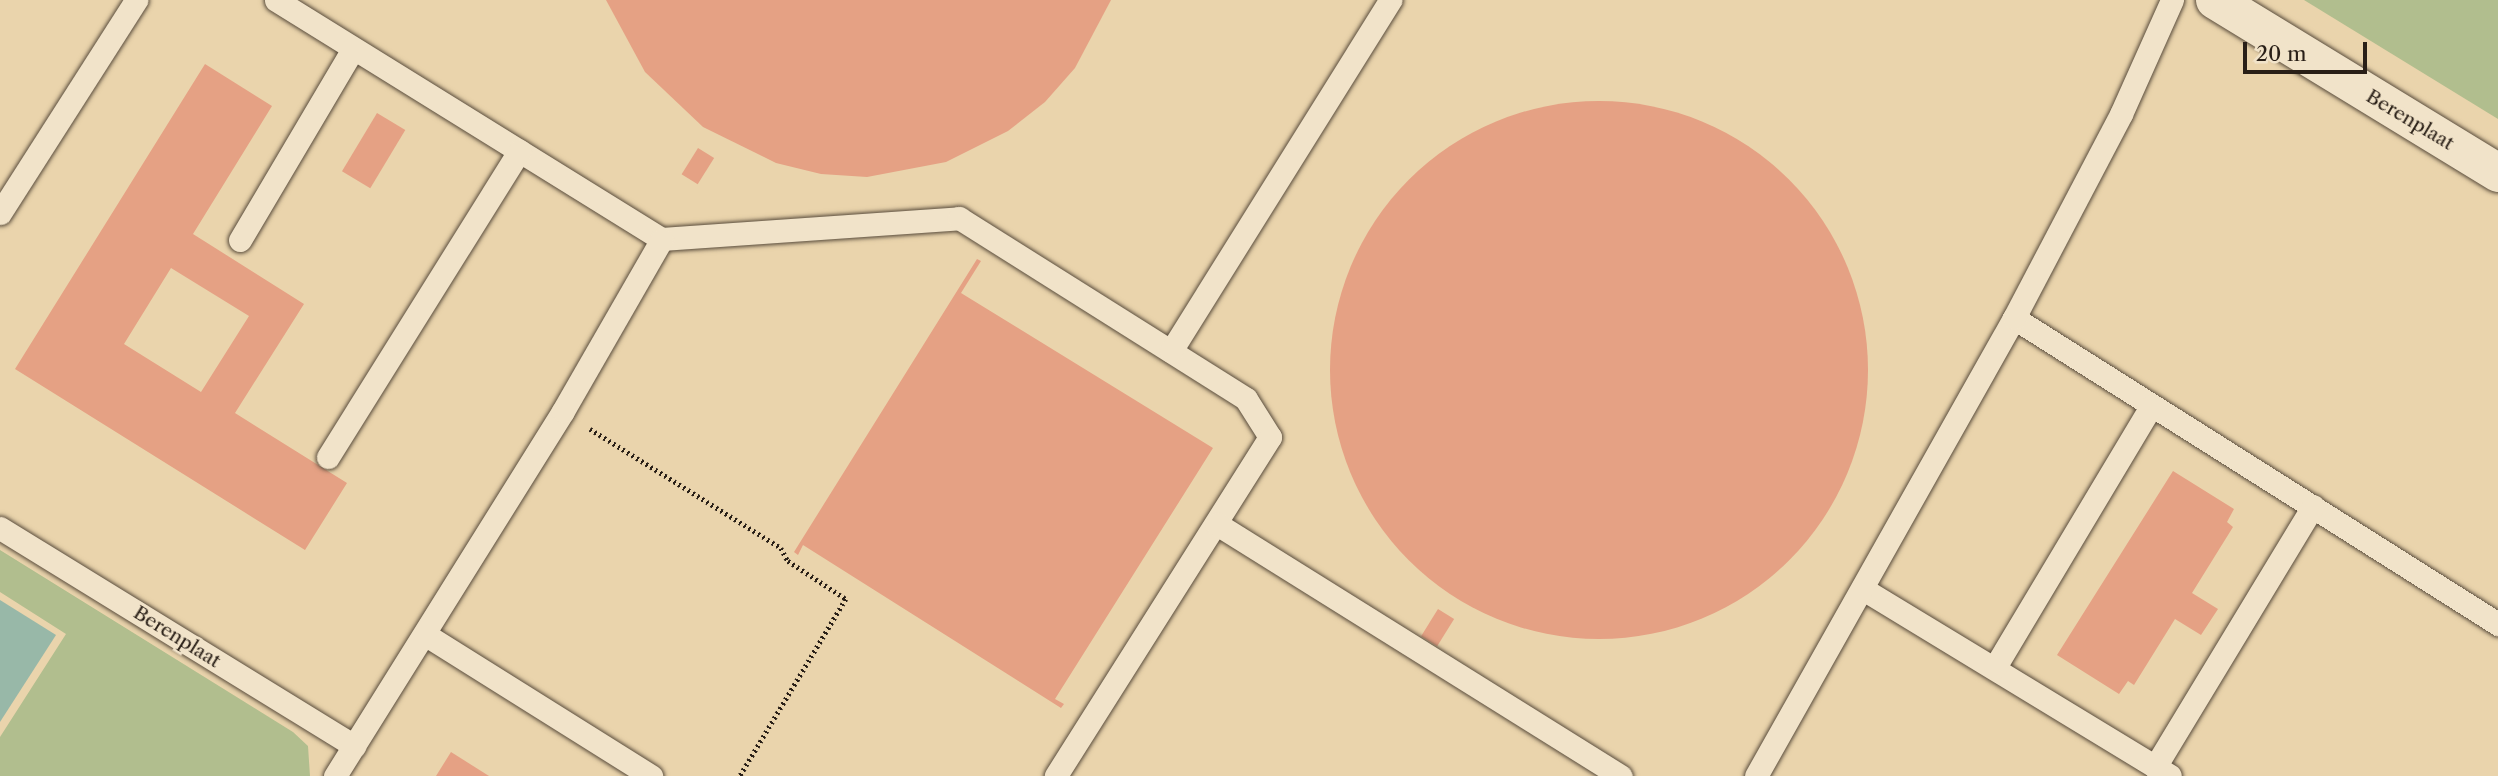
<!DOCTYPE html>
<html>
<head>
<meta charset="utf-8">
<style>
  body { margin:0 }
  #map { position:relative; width:2498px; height:776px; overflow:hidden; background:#ead4ac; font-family:"Libre Caslon Text",serif }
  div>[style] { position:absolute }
  .green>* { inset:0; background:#b1be8e }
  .water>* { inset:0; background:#98b8a8 }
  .building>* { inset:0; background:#e5a184; transform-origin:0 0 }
  .round { border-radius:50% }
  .path>* { height:4.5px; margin-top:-2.25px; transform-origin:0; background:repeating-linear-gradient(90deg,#291f17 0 2px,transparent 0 5.5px) }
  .roads { filter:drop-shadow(0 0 2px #594c3c) drop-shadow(0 0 2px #594c3c) }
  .lane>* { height:23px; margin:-11.5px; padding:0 11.5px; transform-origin:11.5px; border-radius:11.5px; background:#f1e3c9 }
  .street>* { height:38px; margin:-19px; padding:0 19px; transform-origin:19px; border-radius:19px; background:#f1e3c9 }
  span { translate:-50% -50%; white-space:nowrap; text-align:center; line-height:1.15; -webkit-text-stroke:5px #f1e3c9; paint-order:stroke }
  .street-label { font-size:19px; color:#291f17 }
  .scale { position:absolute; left:2243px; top:42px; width:124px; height:32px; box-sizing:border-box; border:4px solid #291f17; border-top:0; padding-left:9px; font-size:21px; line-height:24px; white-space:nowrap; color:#291f17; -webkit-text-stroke:5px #f1e3c9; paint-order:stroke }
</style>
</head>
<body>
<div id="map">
  <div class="green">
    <div style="clip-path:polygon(2304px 0,2498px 0,2498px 119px)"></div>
    <div style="clip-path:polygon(0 550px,293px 732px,308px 746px,310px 776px,0 776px,0 737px,66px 634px,0 592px)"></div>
  </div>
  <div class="water">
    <div style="clip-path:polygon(0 600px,56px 635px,0 722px)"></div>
  </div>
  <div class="building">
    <div style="clip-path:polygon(606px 0,1111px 0,1075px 68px,1045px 102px,1008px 131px,946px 162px,867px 177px,821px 174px,776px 163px,703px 127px,645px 72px)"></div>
    <div style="clip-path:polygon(evenodd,205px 64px,272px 106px,193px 234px,304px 304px,235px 413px,347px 483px,305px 550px,15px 369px,205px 64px,171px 268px,249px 316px,201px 392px,124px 344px,171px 268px)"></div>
    <div class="round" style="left:1330px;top:101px;width:538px;height:538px"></div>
    <div style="left:377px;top:113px;width:33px;height:68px;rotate:31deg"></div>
    <div style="left:698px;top:148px;width:19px;height:31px;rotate:32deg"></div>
    <div style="clip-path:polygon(977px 259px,981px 261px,961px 293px,1213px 448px,1055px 699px,1064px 704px,1061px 708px,803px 545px,798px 555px,794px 552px)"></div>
    <div style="clip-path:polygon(2173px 471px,2234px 509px,2227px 522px,2233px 527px,2192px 593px,2218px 609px,2201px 635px,2175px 619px,2134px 685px,2128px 681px,2119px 694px,2057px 655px)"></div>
    <div style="left:1438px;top:609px;width:19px;height:32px;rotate:32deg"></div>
    <div style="clip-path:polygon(451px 752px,489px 776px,436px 776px)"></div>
  </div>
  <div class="path">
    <div style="left:590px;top:429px;width:225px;rotate:31.9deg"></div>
    <div style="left:781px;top:548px;width:15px;rotate:62deg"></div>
    <div style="left:788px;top:561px;width:69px;rotate:33.2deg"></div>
    <div style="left:846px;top:599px;width:206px;rotate:120.9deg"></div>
  </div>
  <div class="roads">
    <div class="lane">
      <div style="left:276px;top:0;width:454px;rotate:31.8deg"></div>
      <div style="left:662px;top:239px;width:298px;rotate:-4deg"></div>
      <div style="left:959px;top:218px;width:339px;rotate:32.2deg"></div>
      <div style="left:1246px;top:399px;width:45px;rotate:57.7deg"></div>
      <div style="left:1270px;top:437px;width:401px;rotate:122.3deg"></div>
      <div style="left:0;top:213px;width:253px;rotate:-57.4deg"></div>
      <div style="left:240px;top:240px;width:222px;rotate:-59.4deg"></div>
      <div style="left:2014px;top:318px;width:573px;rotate:32.3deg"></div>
      <div style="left:1171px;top:351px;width:414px;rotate:-58deg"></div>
      <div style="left:328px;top:457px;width:361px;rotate:-58deg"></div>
      <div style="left:1217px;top:524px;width:476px;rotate:32deg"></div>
      <div style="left:0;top:528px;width:416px;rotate:31.6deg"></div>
      <div style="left:1863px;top:589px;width:359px;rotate:31.3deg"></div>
      <div style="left:426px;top:635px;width:266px;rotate:32.1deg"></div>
      <div style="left:1995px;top:667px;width:304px;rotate:-59.1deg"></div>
      <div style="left:2155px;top:767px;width:305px;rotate:-58.8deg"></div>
      <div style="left:335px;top:776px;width:430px;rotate:-58deg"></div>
      <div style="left:563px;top:411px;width:198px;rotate:-60.1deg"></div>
      <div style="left:1756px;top:776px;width:526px;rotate:-60.61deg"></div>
      <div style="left:2014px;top:318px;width:230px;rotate:-62.3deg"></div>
      <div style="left:2121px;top:114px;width:125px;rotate:-65.9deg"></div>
    </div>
    <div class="street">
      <div style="left:2215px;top:0;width:332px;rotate:31.4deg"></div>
    </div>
  </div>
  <div class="street-label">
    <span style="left:2410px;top:120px;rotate:31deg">Berenplaat</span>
    <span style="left:177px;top:637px;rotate:32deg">Berenplaat</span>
  </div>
  <div class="scale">20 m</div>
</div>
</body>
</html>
